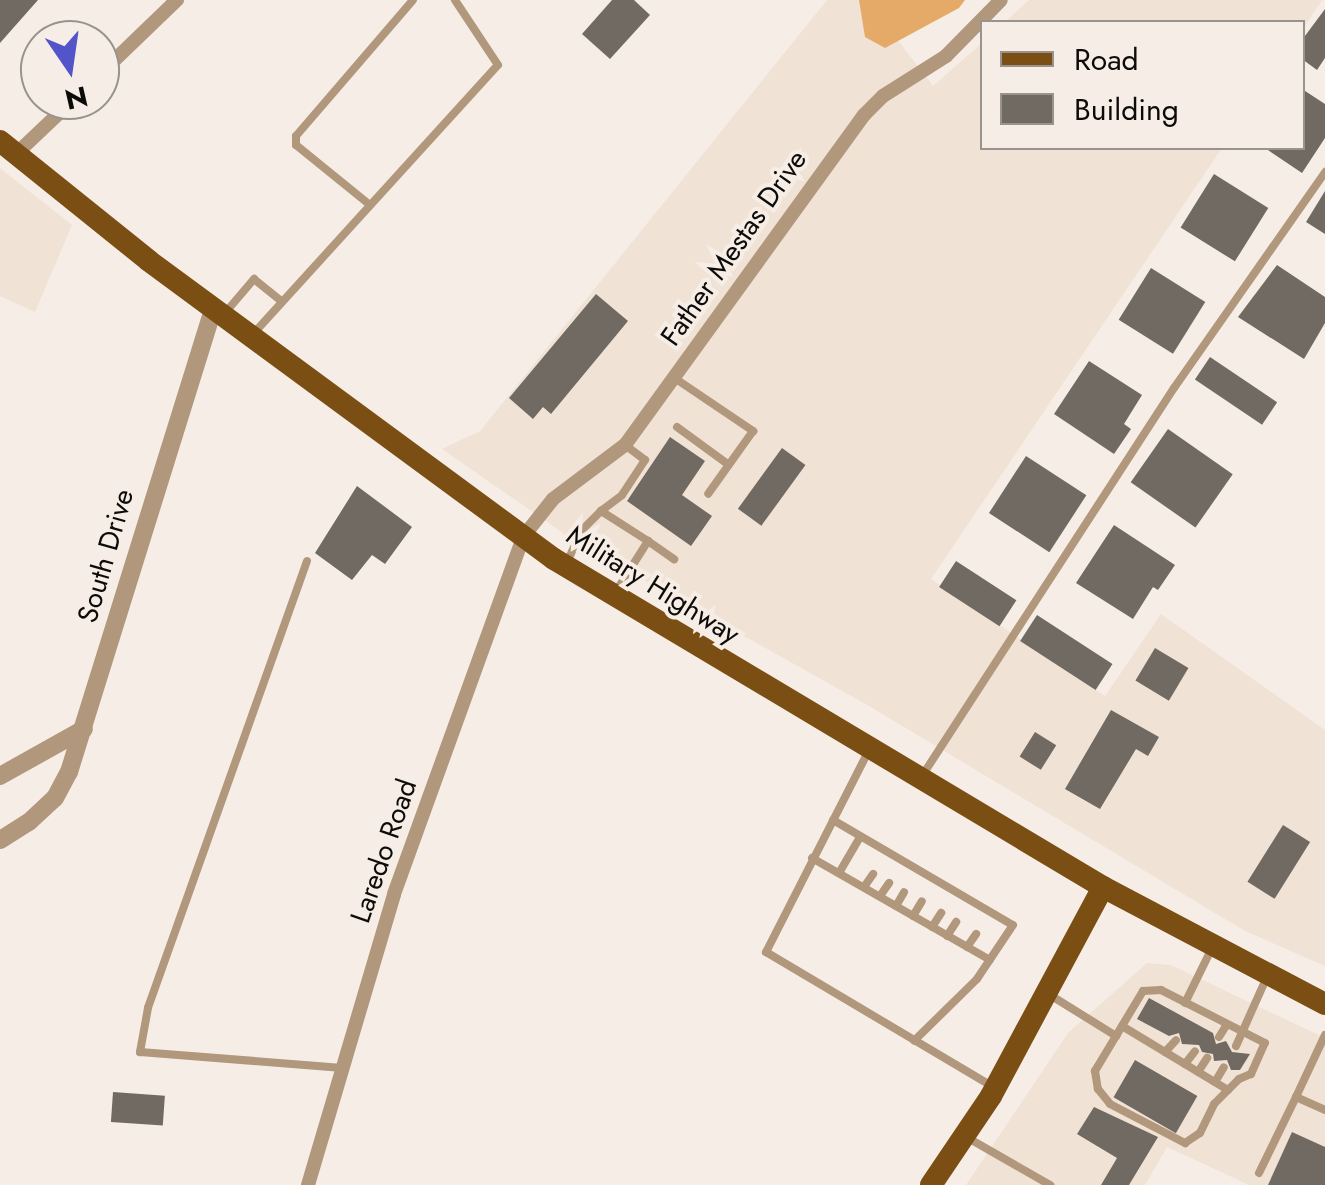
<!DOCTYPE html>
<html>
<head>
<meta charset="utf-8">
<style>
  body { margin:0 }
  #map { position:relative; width:1325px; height:1185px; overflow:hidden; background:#f6eee6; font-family:Jost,sans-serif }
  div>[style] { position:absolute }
  .built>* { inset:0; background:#f0e2d4 }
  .forest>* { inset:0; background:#e5aa67 }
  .building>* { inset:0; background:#716a63; transform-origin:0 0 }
  .service>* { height:8px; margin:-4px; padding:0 4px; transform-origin:4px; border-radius:4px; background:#b1977c }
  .minor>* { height:14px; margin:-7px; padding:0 7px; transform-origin:7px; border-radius:7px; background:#b1977c }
  .tertiary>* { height:18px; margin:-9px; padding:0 9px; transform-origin:9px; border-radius:9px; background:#b1977c }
  .primary>* { height:22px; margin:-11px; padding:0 11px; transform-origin:11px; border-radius:11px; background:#7b4e13 }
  span { translate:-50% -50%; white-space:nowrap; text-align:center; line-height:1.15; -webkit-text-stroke:8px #f6eee6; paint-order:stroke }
  .street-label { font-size:28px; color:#0d0b08 }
  .legend { position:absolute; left:980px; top:20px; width:325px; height:130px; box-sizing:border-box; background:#f6eee6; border:2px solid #99938d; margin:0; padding:12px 18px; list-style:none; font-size:30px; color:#0d0b08 }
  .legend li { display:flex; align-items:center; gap:20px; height:50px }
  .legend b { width:50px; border:2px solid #99938d }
  .north { position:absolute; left:20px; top:20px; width:100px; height:100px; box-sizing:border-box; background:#f6eee6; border:2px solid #99938d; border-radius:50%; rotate:167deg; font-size:28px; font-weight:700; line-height:40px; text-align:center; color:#0d0b08 }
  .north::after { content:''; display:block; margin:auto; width:35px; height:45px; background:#5353ca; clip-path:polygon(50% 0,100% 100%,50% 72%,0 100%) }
</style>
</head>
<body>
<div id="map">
  <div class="built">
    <div style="clip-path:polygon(827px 0,867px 0,933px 86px,982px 43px,982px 148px,1222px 148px,931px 579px,1105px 696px,1161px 614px,1325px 730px,1325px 966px,1245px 931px,869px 706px,576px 542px,442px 449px,480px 431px)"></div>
    <div style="clip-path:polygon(1029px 0,1322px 0,1303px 29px,1302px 22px,1005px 22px)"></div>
    <div style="clip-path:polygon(0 168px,72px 225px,35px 312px,0 296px)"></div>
    <div style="clip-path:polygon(1147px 963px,1171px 965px,1325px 1038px,1325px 1185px,1249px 1185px,1167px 1147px,1145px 1185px,966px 1185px,1068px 1033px)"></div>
  </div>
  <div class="forest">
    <div style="clip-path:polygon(859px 0,965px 0,959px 8px,885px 48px,865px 37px)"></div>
  </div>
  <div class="building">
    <div style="clip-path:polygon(0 0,38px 0,0 43px)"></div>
    <div style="clip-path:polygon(612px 0,634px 0,650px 15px,610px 59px,582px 34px)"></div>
    <div style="clip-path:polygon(1325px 9px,1325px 58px,1317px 70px,1302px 59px,1302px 40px)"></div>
    <div style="clip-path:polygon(1302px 89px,1325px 104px,1325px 138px,1302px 173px,1265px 148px,1302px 148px)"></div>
    <div style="left:1214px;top:174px;width:64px;height:63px;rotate:32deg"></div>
    <div style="clip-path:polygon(1325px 191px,1325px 234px,1306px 222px)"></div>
    <div style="clip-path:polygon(1277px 265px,1325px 297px,1325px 323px,1304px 359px,1238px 317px)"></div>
    <div style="left:1151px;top:268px;width:64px;height:61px;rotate:32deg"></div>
    <div style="clip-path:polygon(596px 294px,628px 321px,551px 414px,543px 407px,533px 419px,509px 398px)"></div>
    <div style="left:1210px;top:357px;width:81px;height:27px;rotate:34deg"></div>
    <div style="clip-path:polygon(1089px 361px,1142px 395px,1124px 424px,1131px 429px,1114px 454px,1054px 414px)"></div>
    <div style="left:1168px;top:429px;width:79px;height:65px;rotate:35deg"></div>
    <div style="clip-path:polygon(670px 437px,705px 461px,682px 495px,712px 516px,691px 546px,627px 501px)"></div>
    <div style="left:782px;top:448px;width:29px;height:75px;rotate:36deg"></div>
    <div style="left:1026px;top:456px;width:72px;height:68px;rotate:33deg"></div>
    <div style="clip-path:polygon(357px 486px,412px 527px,385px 564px,372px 555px,352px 580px,315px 553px)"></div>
    <div style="clip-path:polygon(1114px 525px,1175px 565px,1158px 590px,1153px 587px,1133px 619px,1076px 583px)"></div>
    <div style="left:956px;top:561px;width:72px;height:31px;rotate:33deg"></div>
    <div style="left:1037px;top:615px;width:90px;height:31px;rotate:33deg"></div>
    <div style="left:1155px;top:648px;width:39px;height:38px;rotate:31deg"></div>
    <div style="clip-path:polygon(1111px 710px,1159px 737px,1148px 756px,1136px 749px,1100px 809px,1065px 789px)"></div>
    <div style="left:1035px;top:732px;width:25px;height:29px;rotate:32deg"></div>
    <div style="left:1283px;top:825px;width:32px;height:67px;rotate:32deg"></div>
    <div style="clip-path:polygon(1149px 998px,1213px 1033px,1216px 1044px,1226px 1041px,1232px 1052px,1250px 1054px,1240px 1070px,1231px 1070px,1227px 1060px,1214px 1061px,1213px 1054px,1202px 1052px,1199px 1045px,1182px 1044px,1179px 1033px,1169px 1036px,1137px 1019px)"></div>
    <div style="left:1135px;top:1060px;width:72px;height:43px;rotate:30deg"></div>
    <div style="left:113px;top:1092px;width:52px;height:30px;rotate:4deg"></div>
    <div style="clip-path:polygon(1094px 1107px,1158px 1137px,1129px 1185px,1101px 1185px,1117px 1158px,1077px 1134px)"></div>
    <div style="clip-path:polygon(1292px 1132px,1325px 1147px,1325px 1185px,1268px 1185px)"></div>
  </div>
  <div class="service">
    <div style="left:370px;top:205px;width:95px;rotate:-141deg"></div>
    <div style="left:296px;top:145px;width:9px;rotate:-90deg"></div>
    <div style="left:296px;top:136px;width:179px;rotate:-49.3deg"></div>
    <div style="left:225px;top:313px;width:45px;rotate:-49.5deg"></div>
    <div style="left:254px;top:279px;width:36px;rotate:39deg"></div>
    <div style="left:254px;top:333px;width:362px;rotate:-47.7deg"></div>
    <div style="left:498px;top:65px;width:78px;rotate:-123.5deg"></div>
    <div style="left:673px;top:377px;width:97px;rotate:34deg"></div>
    <div style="left:753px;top:431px;width:77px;rotate:125.5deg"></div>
    <div style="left:677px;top:427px;width:64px;rotate:36.2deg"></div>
    <div style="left:648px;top:541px;width:32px;rotate:35deg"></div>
    <div style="left:568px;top:560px;width:33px;rotate:-65deg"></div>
    <div style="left:582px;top:530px;width:27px;rotate:-45deg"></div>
    <div style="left:307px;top:561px;width:474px;rotate:109.6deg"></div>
    <div style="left:148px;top:1008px;width:45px;rotate:100.3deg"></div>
    <div style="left:140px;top:1052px;width:203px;rotate:4.5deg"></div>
    <div style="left:615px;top:593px;width:62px;rotate:-57.6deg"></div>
    <div style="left:648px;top:541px;width:56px;rotate:-147.4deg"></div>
    <div style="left:601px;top:511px;width:26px;rotate:-37deg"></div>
    <div style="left:622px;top:495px;width:42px;rotate:-56.7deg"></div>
    <div style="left:645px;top:460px;width:25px;rotate:-143deg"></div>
    <div style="left:869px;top:750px;width:227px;rotate:117deg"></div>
    <div style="left:766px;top:952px;width:263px;rotate:30.7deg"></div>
    <div style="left:922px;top:776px;width:463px;rotate:-57deg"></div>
    <div style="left:1174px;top:388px;width:264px;rotate:-55deg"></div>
    <div style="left:833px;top:820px;width:208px;rotate:30.3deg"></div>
    <div style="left:1013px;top:925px;width:65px;rotate:123.7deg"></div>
    <div style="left:977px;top:979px;width:88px;rotate:135.5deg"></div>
    <div style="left:812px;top:858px;width:205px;rotate:29.8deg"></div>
    <div style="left:839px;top:873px;width:42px;rotate:-59.7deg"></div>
    <div style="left:864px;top:887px;width:16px;rotate:-55deg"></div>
    <div style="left:880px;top:896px;width:16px;rotate:-55deg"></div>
    <div style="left:896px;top:906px;width:16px;rotate:-60deg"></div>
    <div style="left:913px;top:916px;width:17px;rotate:-59deg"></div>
    <div style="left:932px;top:927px;width:17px;rotate:-57deg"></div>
    <div style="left:947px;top:936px;width:17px;rotate:-57deg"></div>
    <div style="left:967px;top:947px;width:16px;rotate:-55deg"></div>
    <div style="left:1050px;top:995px;width:78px;rotate:31.8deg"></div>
    <div style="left:1116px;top:1036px;width:41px;rotate:121deg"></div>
    <div style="left:1095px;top:1071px;width:18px;rotate:81deg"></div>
    <div style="left:1098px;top:1089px;width:19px;rotate:51deg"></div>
    <div style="left:1110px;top:1104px;width:85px;rotate:27.5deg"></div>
    <div style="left:1185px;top:1143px;width:18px;rotate:-34deg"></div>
    <div style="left:1200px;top:1133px;width:32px;rotate:-64deg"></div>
    <div style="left:1214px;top:1104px;width:35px;rotate:-45deg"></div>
    <div style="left:1239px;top:1079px;width:13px;rotate:-23deg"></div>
    <div style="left:1251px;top:1074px;width:34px;rotate:-66deg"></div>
    <div style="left:1265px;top:1043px;width:117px;rotate:-153deg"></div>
    <div style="left:1161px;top:990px;width:18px;rotate:177deg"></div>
    <div style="left:1143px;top:991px;width:52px;rotate:121deg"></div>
    <div style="left:1185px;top:1003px;width:59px;rotate:-63.9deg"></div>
    <div style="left:1122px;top:1026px;width:124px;rotate:31.1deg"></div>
    <div style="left:1325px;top:1035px;width:68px;rotate:115.1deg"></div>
    <div style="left:1296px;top:1097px;width:32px;rotate:24deg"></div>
    <div style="left:1219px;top:1037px;width:15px;rotate:-58deg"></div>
    <div style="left:1236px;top:1046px;width:73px;rotate:-65.9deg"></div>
    <div style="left:1165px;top:1052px;width:16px;rotate:-47deg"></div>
    <div style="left:1185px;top:1064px;width:16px;rotate:-52deg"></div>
    <div style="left:1198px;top:1072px;width:17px;rotate:-57deg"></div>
    <div style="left:1215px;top:1082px;width:17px;rotate:-59deg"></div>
    <div style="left:968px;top:1138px;width:95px;rotate:29.8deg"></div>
    <div style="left:1259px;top:1173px;width:85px;rotate:-64deg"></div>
  </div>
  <div class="minor">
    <div style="left:100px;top:74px;width:107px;rotate:-43.9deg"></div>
    <div style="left:15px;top:155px;width:80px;rotate:-43.5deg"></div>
    <div style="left:308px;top:1185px;width:303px;rotate:-73.5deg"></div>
    <div style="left:394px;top:894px;width:380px;rotate:-70.1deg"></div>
    <div style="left:523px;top:537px;width:48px;rotate:-51.7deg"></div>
    <div style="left:553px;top:499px;width:90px;rotate:-36.9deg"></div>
    <div style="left:625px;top:445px;width:407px;rotate:-54.1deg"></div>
    <div style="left:864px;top:115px;width:27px;rotate:-45deg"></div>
    <div style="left:883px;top:96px;width:75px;rotate:-32.4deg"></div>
    <div style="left:946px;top:56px;width:78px;rotate:-45.5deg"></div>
  </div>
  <div class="tertiary">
    <div style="left:0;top:776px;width:96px;rotate:-29.2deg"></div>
    <div style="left:0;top:840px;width:34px;rotate:-32deg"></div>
    <div style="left:29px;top:822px;width:35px;rotate:-43deg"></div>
    <div style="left:55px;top:798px;width:30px;rotate:-62deg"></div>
    <div style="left:69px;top:772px;width:485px;rotate:-72.7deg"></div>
  </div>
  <div class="primary">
    <div style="left:0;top:141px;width:191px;rotate:38.8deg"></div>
    <div style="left:149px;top:261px;width:503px;rotate:36.35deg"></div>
    <div style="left:554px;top:559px;width:640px;rotate:30.86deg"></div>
    <div style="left:1103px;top:887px;width:251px;rotate:27.8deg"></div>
    <div style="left:931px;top:1185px;width:107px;rotate:-56deg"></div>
    <div style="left:991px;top:1096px;width:237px;rotate:-61.8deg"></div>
  </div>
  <div class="street-label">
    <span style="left:734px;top:248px;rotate:-55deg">Father Mestas Drive</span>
    <span style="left:106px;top:556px;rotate:-74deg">South Drive</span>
    <span style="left:653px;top:585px;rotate:32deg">Military Highway</span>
    <span style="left:384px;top:851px;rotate:-71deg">Laredo Road</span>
  </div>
  <ul class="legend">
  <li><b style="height:12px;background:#7b4e13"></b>Road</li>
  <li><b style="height:28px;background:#716a63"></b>Building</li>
  </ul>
  <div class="north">N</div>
</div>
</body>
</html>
